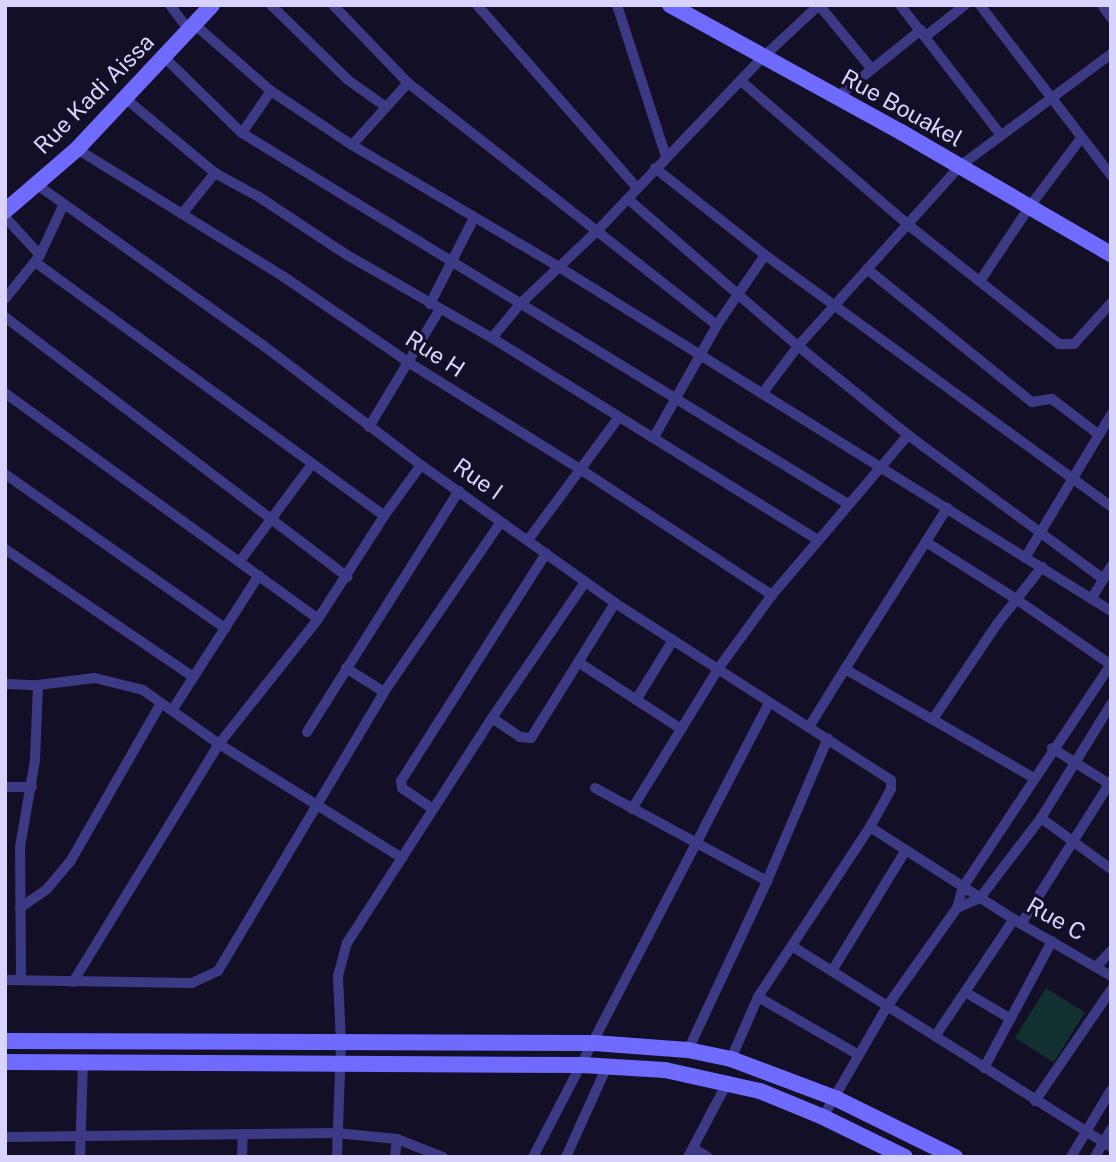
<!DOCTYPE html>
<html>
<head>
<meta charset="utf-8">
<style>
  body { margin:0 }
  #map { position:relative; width:1116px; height:1162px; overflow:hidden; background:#130f26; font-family:"Public Sans",sans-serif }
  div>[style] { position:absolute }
  .green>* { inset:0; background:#12302f; transform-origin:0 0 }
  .minor>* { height:10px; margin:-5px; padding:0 5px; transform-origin:5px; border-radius:5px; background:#3d3a85 }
  .secondary>* { height:16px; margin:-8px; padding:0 8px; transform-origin:8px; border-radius:8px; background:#6f6bff }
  span { translate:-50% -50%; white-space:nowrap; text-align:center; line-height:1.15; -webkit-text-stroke:6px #130f26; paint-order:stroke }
  .street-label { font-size:23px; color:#d9d4ff }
  .frame { position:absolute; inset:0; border:7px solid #d9d4ff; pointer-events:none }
</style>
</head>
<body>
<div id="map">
  <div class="green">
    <div style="left:1046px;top:988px;width:46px;height:59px;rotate:32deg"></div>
  </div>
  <div class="minor">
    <div style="left:170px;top:5px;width:31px;rotate:53deg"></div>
    <div style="left:271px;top:5px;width:107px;rotate:44.2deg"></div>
    <div style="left:348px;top:80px;width:47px;rotate:35.4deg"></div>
    <div style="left:333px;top:5px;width:108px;rotate:46.1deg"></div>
    <div style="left:408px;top:83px;width:392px;rotate:38.1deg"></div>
    <div style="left:477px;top:5px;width:243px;rotate:48.8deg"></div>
    <div style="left:617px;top:5px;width:160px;rotate:72.1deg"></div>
    <div style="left:900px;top:5px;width:163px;rotate:52.2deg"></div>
    <div style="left:980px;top:5px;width:215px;rotate:52.4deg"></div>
    <div style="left:1102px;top:5px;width:16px;rotate:55deg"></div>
    <div style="left:194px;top:24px;width:102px;rotate:41deg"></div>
    <div style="left:271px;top:91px;width:97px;rotate:33.7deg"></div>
    <div style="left:352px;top:145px;width:240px;rotate:30.5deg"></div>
    <div style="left:559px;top:267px;width:650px;rotate:31.93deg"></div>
    <div style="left:926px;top:36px;width:50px;rotate:-38.5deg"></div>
    <div style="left:164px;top:57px;width:109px;rotate:44.3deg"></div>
    <div style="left:242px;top:133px;width:711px;rotate:31.48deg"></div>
    <div style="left:741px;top:81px;width:219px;rotate:40.7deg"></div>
    <div style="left:907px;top:224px;width:194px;rotate:38.3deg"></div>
    <div style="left:1059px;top:344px;width:15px"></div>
    <div style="left:1074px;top:344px;width:55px;rotate:-47.9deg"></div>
    <div style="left:836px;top:98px;width:109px;rotate:-38.7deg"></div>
    <div style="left:126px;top:99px;width:116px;rotate:39.7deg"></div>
    <div style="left:215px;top:173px;width:50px;rotate:28.6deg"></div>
    <div style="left:259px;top:197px;width:105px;rotate:33.4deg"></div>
    <div style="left:347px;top:255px;width:167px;rotate:29.8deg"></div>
    <div style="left:492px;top:338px;width:384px;rotate:31.8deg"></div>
    <div style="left:242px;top:133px;width:51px;rotate:-55.4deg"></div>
    <div style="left:352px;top:145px;width:84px;rotate:-47.9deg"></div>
    <div style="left:77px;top:149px;width:243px;rotate:31.7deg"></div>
    <div style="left:284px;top:277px;width:150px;rotate:34.4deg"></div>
    <div style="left:408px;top:362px;width:203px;rotate:31.9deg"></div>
    <div style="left:580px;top:469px;width:230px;rotate:33.3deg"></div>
    <div style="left:655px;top:168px;width:140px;rotate:38.3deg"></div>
    <div style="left:765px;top:255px;width:427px;rotate:36deg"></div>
    <div style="left:36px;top:184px;width:280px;rotate:35.4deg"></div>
    <div style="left:264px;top:346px;width:197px;rotate:37.2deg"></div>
    <div style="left:421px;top:465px;width:238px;rotate:35.4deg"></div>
    <div style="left:615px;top:603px;width:328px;rotate:32.7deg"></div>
    <div style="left:891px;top:780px;width:9px;rotate:90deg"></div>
    <div style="left:891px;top:789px;width:43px;rotate:118.9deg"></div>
    <div style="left:870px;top:827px;width:204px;rotate:123.4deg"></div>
    <div style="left:758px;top:997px;width:68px;rotate:113.5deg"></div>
    <div style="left:628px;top:199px;width:225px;rotate:40.9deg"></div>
    <div style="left:798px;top:346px;width:141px;rotate:39deg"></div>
    <div style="left:908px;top:435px;width:242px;rotate:36.4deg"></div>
    <div style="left:182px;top:214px;width:53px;rotate:-51.2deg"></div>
    <div style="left:5px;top:217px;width:52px;rotate:47.4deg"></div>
    <div style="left:35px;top:262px;width:432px;rotate:36deg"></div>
    <div style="left:867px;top:269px;width:212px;rotate:38.9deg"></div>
    <div style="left:1032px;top:402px;width:20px;rotate:-9deg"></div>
    <div style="left:1052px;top:399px;width:58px;rotate:37.3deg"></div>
    <div style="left:980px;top:281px;width:90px;rotate:-56.3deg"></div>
    <div style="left:1030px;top:206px;width:86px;rotate:-53deg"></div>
    <div style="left:5px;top:299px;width:56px;rotate:-51.5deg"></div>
    <div style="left:40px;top:255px;width:54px;rotate:-64.9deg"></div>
    <div style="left:430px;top:304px;width:97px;rotate:-62.9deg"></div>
    <div style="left:5px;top:317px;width:430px;rotate:37.2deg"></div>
    <div style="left:492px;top:338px;width:44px;rotate:-50.5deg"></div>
    <div style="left:520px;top:304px;width:108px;rotate:-43.5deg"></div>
    <div style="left:598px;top:230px;width:238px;rotate:-46.4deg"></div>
    <div style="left:762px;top:58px;width:78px;rotate:-42.9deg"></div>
    <div style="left:819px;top:5px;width:82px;rotate:50.5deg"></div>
    <div style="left:5px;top:393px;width:386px;rotate:35.8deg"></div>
    <div style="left:762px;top:394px;width:60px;rotate:-53.1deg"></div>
    <div style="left:798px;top:346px;width:242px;rotate:-48deg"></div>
    <div style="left:960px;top:166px;width:188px;rotate:-36.6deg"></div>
    <div style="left:369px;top:427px;width:138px;rotate:-59deg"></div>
    <div style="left:654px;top:437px;width:129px;rotate:-60.6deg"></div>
    <div style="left:717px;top:325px;width:85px;rotate:-55.6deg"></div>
    <div style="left:5px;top:474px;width:269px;rotate:35deg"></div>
    <div style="left:528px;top:540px;width:153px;rotate:-53.5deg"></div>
    <div style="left:926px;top:542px;width:107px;rotate:32.3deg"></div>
    <div style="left:1016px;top:599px;width:114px;rotate:34.7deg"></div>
    <div style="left:5px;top:549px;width:227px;rotate:34.2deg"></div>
    <div style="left:1025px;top:558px;width:167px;rotate:-59deg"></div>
    <div style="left:240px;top:561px;width:121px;rotate:-53.4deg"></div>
    <div style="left:1092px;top:598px;width:37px;rotate:-59deg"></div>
    <div style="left:578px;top:662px;width:123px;rotate:33deg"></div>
    <div style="left:346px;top:668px;width:45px;rotate:32.3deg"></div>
    <div style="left:845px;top:669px;width:191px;rotate:-57.6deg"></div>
    <div style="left:5px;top:684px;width:33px;rotate:2deg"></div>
    <div style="left:38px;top:685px;width:57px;rotate:-7deg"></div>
    <div style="left:95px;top:678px;width:49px;rotate:14deg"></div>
    <div style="left:143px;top:690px;width:93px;rotate:35.4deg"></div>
    <div style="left:219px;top:744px;width:216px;rotate:31.9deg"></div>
    <div style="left:636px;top:700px;width:70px;rotate:-58.3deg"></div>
    <div style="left:173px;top:709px;width:159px;rotate:-57.3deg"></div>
    <div style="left:492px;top:718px;width:34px;rotate:34deg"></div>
    <div style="left:520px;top:737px;width:11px;rotate:5deg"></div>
    <div style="left:531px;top:738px;width:159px;rotate:-58.1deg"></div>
    <div style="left:933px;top:719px;width:115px;rotate:-56deg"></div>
    <div style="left:997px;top:624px;width:73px;rotate:-51.7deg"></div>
    <div style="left:809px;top:727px;width:68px;rotate:-58.2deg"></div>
    <div style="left:845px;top:669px;width:218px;rotate:30deg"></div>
    <div style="left:307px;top:732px;width:285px;rotate:-57.8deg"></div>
    <div style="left:1052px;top:748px;width:70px;rotate:32.1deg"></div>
    <div style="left:5px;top:787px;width:27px"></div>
    <div style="left:595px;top:788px;width:196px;rotate:28.4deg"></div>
    <div style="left:433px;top:809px;width:37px;rotate:-146deg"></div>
    <div style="left:402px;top:788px;width:7px;rotate:-98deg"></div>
    <div style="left:401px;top:781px;width:270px;rotate:-57.5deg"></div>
    <div style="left:632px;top:809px;width:164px;rotate:-58.4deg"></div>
    <div style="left:718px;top:669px;width:92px;rotate:-53.9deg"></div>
    <div style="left:772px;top:595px;width:210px;rotate:-49.6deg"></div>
    <div style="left:1041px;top:818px;width:87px;rotate:36.1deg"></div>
    <div style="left:870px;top:827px;width:179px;rotate:32.7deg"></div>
    <div style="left:1021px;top:924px;width:104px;rotate:30deg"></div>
    <div style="left:20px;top:908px;width:33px;rotate:-35deg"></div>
    <div style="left:47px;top:889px;width:35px;rotate:-50deg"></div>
    <div style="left:70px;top:862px;width:183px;rotate:-60.2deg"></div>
    <div style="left:957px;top:908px;width:25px;rotate:-23deg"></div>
    <div style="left:980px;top:898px;width:101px;rotate:-52.7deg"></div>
    <div style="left:1041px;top:818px;width:134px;rotate:-58.4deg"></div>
    <div style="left:1021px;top:924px;width:169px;rotate:-57.8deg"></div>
    <div style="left:792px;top:946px;width:377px;rotate:32.2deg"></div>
    <div style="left:1096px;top:967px;width:22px;rotate:-47deg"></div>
    <div style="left:832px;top:971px;width:142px;rotate:-58.6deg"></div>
    <div style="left:5px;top:980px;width:187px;rotate:0.9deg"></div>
    <div style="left:192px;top:983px;width:29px;rotate:-25deg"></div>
    <div style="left:218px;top:971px;width:325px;rotate:-59.2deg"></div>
    <div style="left:384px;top:692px;width:206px;rotate:-55.5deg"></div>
    <div style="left:21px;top:980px;width:133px;rotate:-90.4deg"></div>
    <div style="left:20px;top:847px;width:88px;rotate:-80.2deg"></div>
    <div style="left:35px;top:760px;width:75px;rotate:-87.7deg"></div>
    <div style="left:73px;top:982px;width:279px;rotate:-58.5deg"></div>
    <div style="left:219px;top:744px;width:159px;rotate:-51.6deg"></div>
    <div style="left:318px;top:619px;width:122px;rotate:-57.3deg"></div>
    <div style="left:384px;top:516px;width:63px;rotate:-54deg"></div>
    <div style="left:965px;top:992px;width:53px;rotate:30.4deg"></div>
    <div style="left:758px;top:997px;width:116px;rotate:29.9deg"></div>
    <div style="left:936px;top:1035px;width:140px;rotate:-56.1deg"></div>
    <div style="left:688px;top:1050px;width:187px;rotate:-64.9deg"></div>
    <div style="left:767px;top:881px;width:155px;rotate:-66.9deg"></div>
    <div style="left:984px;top:1068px;width:144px;rotate:-61.8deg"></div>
    <div style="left:1035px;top:1101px;width:135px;rotate:-55.6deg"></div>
    <div style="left:823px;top:1117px;width:129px;rotate:-59.9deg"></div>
    <div style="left:888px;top:1005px;width:119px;rotate:-54.6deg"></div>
    <div style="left:957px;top:908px;width:22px;rotate:-74deg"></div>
    <div style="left:963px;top:887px;width:268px;rotate:-56.4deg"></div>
    <div style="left:5px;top:1137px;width:332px;rotate:-0.7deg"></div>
    <div style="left:337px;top:1133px;width:60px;rotate:5.7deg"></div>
    <div style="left:397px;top:1139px;width:49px;rotate:21.4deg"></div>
    <div style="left:693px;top:1148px;width:17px;rotate:31deg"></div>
    <div style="left:80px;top:1157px;width:93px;rotate:-88.2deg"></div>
    <div style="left:242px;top:1157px;width:23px;rotate:-88deg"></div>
    <div style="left:337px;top:1157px;width:114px;rotate:-88deg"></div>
    <div style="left:341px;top:1043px;width:67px;rotate:-92.6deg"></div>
    <div style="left:338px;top:976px;width:34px;rotate:-75deg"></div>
    <div style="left:347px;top:943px;width:268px;rotate:-57.2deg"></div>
    <div style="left:492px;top:718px;width:165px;rotate:-55.6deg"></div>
    <div style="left:395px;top:1157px;width:18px;rotate:-84deg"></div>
    <div style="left:533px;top:1157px;width:512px;rotate:-62.53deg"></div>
    <div style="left:566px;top:1157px;width:100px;rotate:-65.7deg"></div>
    <div style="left:688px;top:1157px;width:86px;rotate:-62.2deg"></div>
    <div style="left:1071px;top:1157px;width:78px;rotate:-59.2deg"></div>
    <div style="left:1095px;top:1157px;width:32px;rotate:-60deg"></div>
  </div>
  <div class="secondary">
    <div style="left:670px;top:5px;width:264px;rotate:28.8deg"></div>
    <div style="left:901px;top:132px;width:243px;rotate:30.2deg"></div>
    <div style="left:5px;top:211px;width:95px;rotate:-40.7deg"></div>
    <div style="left:77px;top:149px;width:197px;rotate:-46.8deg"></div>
    <div style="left:5px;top:1041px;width:589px;rotate:0.19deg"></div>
    <div style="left:594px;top:1043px;width:94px;rotate:4.3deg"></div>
    <div style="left:688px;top:1050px;width:44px;rotate:11.8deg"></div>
    <div style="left:731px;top:1059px;width:111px;rotate:20.6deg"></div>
    <div style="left:835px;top:1098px;width:134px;rotate:26.2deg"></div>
    <div style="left:5px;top:1062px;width:577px;rotate:0.3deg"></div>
    <div style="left:582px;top:1065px;width:83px;rotate:3.4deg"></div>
    <div style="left:665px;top:1070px;width:97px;rotate:12.5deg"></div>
    <div style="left:760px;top:1091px;width:68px;rotate:22.4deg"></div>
    <div style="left:823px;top:1117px;width:91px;rotate:26deg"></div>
  </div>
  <div class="street-label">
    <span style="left:94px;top:94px;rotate:-45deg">Rue Kadi Aissa</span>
    <span style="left:902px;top:108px;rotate:29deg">Rue Bouakel</span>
    <span style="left:435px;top:354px;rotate:33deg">Rue H</span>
    <span style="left:478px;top:479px;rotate:35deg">Rue I</span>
    <span style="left:1056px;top:919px;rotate:30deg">Rue C</span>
  </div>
  <div class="frame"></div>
</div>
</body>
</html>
